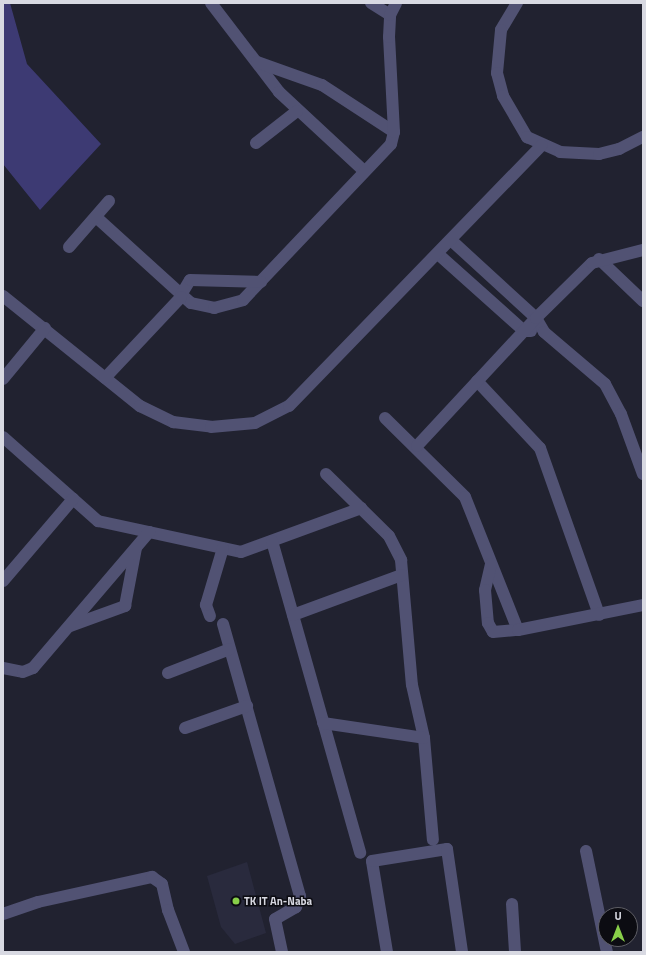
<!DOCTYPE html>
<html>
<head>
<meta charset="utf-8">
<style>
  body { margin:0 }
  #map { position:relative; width:646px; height:955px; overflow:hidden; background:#212230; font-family:"Titillium Web",sans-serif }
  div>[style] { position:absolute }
  .built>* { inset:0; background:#292a3d }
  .green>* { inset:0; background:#3d3a73 }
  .minor>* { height:12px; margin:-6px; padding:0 6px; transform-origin:6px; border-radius:6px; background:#515273 }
  .dots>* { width:11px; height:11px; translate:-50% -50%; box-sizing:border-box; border:2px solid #0c0c12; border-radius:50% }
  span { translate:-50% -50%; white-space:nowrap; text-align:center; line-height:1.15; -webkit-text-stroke:3px #0c0c12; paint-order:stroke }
  .poi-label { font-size:11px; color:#d8d9e2; font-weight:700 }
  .left { translate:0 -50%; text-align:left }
  .frame { position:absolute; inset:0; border:4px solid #d8d9e2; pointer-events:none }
  .north { position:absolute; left:598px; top:907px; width:40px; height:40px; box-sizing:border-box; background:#0c0c12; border:1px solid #5e5e65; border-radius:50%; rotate:0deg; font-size:11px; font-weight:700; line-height:16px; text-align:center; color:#d8d9e2 }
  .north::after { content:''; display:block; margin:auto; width:14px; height:18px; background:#88cf49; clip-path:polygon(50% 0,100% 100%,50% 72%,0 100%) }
</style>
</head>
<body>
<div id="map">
  <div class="built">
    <div style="clip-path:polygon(247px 862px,266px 933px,235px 944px,221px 927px,207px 876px)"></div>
  </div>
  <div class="green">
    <div style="clip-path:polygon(3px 3px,10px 3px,27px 64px,101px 144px,40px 210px,3px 164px)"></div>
  </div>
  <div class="minor">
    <div style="left:211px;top:3px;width:112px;rotate:52.6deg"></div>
    <div style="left:279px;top:92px;width:116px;rotate:42.9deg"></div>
    <div style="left:371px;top:3px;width:22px;rotate:32deg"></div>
    <div style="left:517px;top:3px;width:31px;rotate:121deg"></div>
    <div style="left:501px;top:30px;width:43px;rotate:95.3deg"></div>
    <div style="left:497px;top:73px;width:24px;rotate:75deg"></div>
    <div style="left:503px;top:96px;width:48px;rotate:59.7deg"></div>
    <div style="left:527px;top:137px;width:36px;rotate:24deg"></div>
    <div style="left:560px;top:152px;width:39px;rotate:3deg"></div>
    <div style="left:599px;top:154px;width:21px;rotate:-14deg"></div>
    <div style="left:619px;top:149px;width:27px;rotate:-27deg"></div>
    <div style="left:257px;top:62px;width:69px;rotate:19.5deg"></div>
    <div style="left:322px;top:85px;width:86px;rotate:33.1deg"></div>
    <div style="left:256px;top:143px;width:52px;rotate:-38deg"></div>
    <div style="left:96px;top:217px;width:128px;rotate:42.2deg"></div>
    <div style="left:191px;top:303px;width:24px;rotate:12deg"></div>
    <div style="left:214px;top:308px;width:30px;rotate:-15deg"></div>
    <div style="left:243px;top:300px;width:215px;rotate:-46.5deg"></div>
    <div style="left:391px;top:144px;width:12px;rotate:-76deg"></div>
    <div style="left:394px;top:132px;width:95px;rotate:-93deg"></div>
    <div style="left:389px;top:37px;width:22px;rotate:-87deg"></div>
    <div style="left:390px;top:15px;width:13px;rotate:-63deg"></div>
    <div style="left:452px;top:241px;width:114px;rotate:42.5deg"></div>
    <div style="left:536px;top:318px;width:16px;rotate:60deg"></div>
    <div style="left:544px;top:332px;width:80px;rotate:40.4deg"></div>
    <div style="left:605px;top:384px;width:34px;rotate:62deg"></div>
    <div style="left:621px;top:414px;width:64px;rotate:69.9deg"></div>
    <div style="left:69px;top:247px;width:61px;rotate:-49deg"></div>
    <div style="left:438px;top:254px;width:115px;rotate:41.8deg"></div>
    <div style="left:524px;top:331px;width:7px"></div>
    <div style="left:599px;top:259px;width:61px;rotate:43.7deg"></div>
    <div style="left:181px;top:295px;width:17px;rotate:-59deg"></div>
    <div style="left:190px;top:280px;width:71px;rotate:1.6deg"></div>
    <div style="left:3px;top:296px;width:176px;rotate:38.8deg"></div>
    <div style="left:140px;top:406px;width:37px;rotate:26deg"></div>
    <div style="left:173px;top:422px;width:38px;rotate:7deg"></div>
    <div style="left:211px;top:427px;width:44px;rotate:-5.2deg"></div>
    <div style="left:255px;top:423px;width:38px;rotate:-27deg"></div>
    <div style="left:289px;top:406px;width:363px;rotate:-45.9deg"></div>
    <div style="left:105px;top:378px;width:111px;rotate:-46.8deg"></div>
    <div style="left:3px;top:379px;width:66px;rotate:-50.5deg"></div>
    <div style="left:477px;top:381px;width:92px;rotate:46.8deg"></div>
    <div style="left:540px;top:448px;width:177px;rotate:70.5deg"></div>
    <div style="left:385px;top:418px;width:112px;rotate:44.6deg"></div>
    <div style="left:465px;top:497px;width:143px;rotate:68.3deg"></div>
    <div style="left:3px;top:437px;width:127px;rotate:41.5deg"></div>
    <div style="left:98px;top:521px;width:146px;rotate:12.2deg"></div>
    <div style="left:241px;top:552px;width:128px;rotate:-20.1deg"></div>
    <div style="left:417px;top:446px;width:175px;rotate:-47.1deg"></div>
    <div style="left:536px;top:318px;width:78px;rotate:-44.5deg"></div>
    <div style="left:592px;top:263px;width:53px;rotate:-14.3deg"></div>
    <div style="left:326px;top:474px;width:88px;rotate:44.5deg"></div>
    <div style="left:389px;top:536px;width:27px;rotate:63deg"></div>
    <div style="left:401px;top:560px;width:125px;rotate:85deg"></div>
    <div style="left:412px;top:685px;width:54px;rotate:77.2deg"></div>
    <div style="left:424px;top:738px;width:102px;rotate:85deg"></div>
    <div style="left:272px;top:541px;width:324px;rotate:74.2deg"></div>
    <div style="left:491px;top:564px;width:27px;rotate:103deg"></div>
    <div style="left:485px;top:590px;width:33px;rotate:85deg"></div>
    <div style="left:488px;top:623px;width:10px;rotate:61deg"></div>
    <div style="left:493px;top:632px;width:25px;rotate:-5deg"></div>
    <div style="left:518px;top:630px;width:127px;rotate:-11.3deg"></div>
    <div style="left:3px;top:581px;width:108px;rotate:-49.5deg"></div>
    <div style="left:293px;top:615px;width:116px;rotate:-20.2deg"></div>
    <div style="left:210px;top:616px;width:12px;rotate:-110deg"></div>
    <div style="left:206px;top:605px;width:59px;rotate:-73.4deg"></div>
    <div style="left:223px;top:624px;width:283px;rotate:74.2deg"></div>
    <div style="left:300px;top:896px;width:12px;rotate:110deg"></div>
    <div style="left:296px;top:907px;width:24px;rotate:150deg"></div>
    <div style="left:275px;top:919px;width:34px;rotate:78deg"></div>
    <div style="left:70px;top:626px;width:59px;rotate:-20deg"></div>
    <div style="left:125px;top:606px;width:59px;rotate:-79.3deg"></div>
    <div style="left:3px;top:668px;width:20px;rotate:11deg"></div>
    <div style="left:23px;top:672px;width:11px;rotate:-22deg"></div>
    <div style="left:33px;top:668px;width:179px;rotate:-49.5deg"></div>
    <div style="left:168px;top:673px;width:66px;rotate:-21.2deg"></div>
    <div style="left:323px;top:723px;width:102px;rotate:8.4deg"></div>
    <div style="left:185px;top:728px;width:66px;rotate:-19.5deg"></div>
    <div style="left:586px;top:851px;width:103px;rotate:78.3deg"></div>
    <div style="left:512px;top:904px;width:48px;rotate:86.4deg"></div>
    <div style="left:3px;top:914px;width:37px;rotate:-19deg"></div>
    <div style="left:38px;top:902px;width:117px;rotate:-12.4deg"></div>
    <div style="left:152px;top:877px;width:12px;rotate:35deg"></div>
    <div style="left:162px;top:884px;width:27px;rotate:77deg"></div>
    <div style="left:168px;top:910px;width:45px;rotate:69.1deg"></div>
    <div style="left:387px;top:952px;width:92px;rotate:-99.4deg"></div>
    <div style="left:372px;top:861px;width:76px;rotate:-9.1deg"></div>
    <div style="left:447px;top:849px;width:104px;rotate:81.7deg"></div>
  </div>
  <div class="dots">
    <div style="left:236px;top:901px;background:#88cf49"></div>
  </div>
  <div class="poi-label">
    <span class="left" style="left:244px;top:901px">TK IT An-Naba</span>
  </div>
  <div class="frame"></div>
  <div class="north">U</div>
</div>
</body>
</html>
